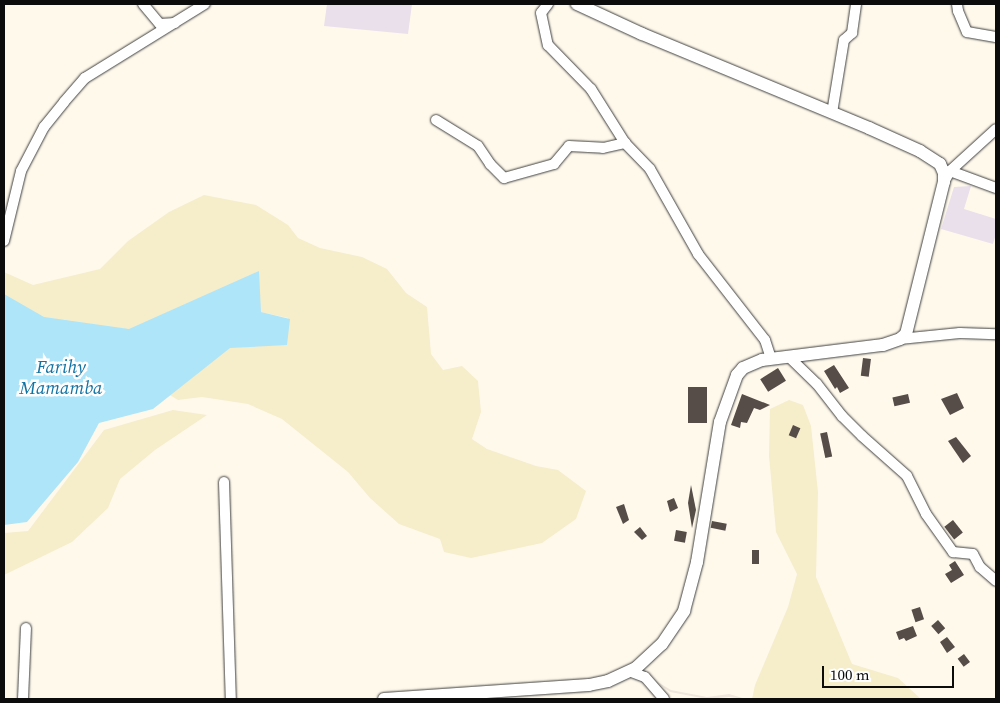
<!DOCTYPE html>
<html>
<head>
<meta charset="utf-8">
<style>
  body { margin:0 }
  #map { position:relative; width:1000px; height:703px; overflow:hidden; background:#fff9ec; font-family:"Source Serif 4",serif }
  div>[style] { position:absolute }
  .industrial>* { inset:0; background:#e9e0ec }
  .farmland>* { inset:0; background:#f6edcb }
  .plaza>* { inset:0; background:#efe7db }
  .water>* { inset:0; background:#aee5f9 }
  .building>* { inset:0; background:#564c48; transform-origin:0 0 }
  .roads { filter:drop-shadow(0 0 1px #3f3f3f) drop-shadow(0 0 1px #3f3f3f) }
  .minor>* { height:10px; margin:-5px; padding:0 5px; transform-origin:5px; border-radius:5px; background:#fff }
  .tertiary>* { height:12px; margin:-6px; padding:0 6px; transform-origin:6px; border-radius:6px; background:#fff }
  span { translate:-50% -50%; white-space:nowrap; text-align:center; line-height:1.15; -webkit-text-stroke:5px #fff; paint-order:stroke }
  .water-label { font-size:18px; color:#1173a3; font-style:italic }
  .frame { position:absolute; inset:0; border:5px solid #0c0c0c; pointer-events:none }
  .scale { position:absolute; left:822px; top:666px; width:132px; height:22px; box-sizing:border-box; border:2px solid #0c0c0c; border-top:0; padding-left:6px; font-size:15px; line-height:18px; white-space:nowrap; color:#0c0c0c; -webkit-text-stroke:4px #fff; paint-order:stroke }
</style>
</head>
<body>
<div id="map">
  <div class="industrial">
    <div style="clip-path:polygon(327px 4px,412px 4px,408px 34px,324px 26px)"></div>
    <div style="clip-path:polygon(971px 186px,964px 209px,996px 219px,996px 234px,993px 244px,941px 229px,954px 187px)"></div>
  </div>
  <div class="farmland">
    <div style="clip-path:polygon(204px 195px,256px 205px,288px 225px,298px 238px,320px 248px,362px 257px,387px 269px,406px 293px,427px 307px,431px 354px,443px 370px,462px 366px,478px 381px,481px 412px,472px 439px,487px 449px,536px 466px,558px 470px,586px 491px,576px 519px,542px 543px,471px 558px,444px 552px,440px 539px,399px 524px,370px 498px,348px 472px,282px 419px,248px 404px,202px 397px,178px 400px,168px 394px,228px 347px,282px 341px,288px 318px,256px 311px,129px 331px,45px 319px,4px 298px,4px 272px,33px 285px,100px 269px,128px 241px,169px 212px)"></div>
    <div style="clip-path:polygon(789px 400px,803px 405px,811px 426px,818px 492px,816px 577px,852px 664px,898px 678px,921px 699px,752px 699px,755px 685px,788px 607px,797px 574px,776px 532px,769px 456px,770px 409px)"></div>
    <div style="clip-path:polygon(173px 410px,207px 415px,155px 450px,120px 479px,108px 508px,72px 542px,4px 575px,4px 533px,28px 531px,104px 430px)"></div>
  </div>
  <div class="plaza">
    <div style="clip-path:polygon(639px 665px,656px 681px,671px 690px,707px 697px,729px 694px,746px 699px,729px 697px,707px 699px,670px 692px,636px 668px)"></div>
  </div>
  <div class="water">
    <div style="clip-path:polygon(259px 271px,261px 312px,290px 319px,287px 345px,230px 348px,153px 409px,99px 423px,78px 462px,27px 522px,4px 525px,4px 294px,44px 317px,129px 329px)"></div>
  </div>
  <div class="building">
    <div style="left:863px;top:358px;width:8px;height:18px;rotate:7deg"></div>
    <div style="clip-path:polygon(834px 365px,849px 388px,840px 393px,837px 387px,835px 389px,824px 371px)"></div>
    <div style="left:778px;top:368px;width:15px;height:21px;rotate:58deg"></div>
    <div style="left:688px;top:387px;width:19px;height:36px"></div>
    <div style="clip-path:polygon(957px 393px,964px 408px,950px 415px,941px 399px)"></div>
    <div style="clip-path:polygon(742px 394px,770px 405px,760px 410px,754px 408px,747px 423px,741px 422px,740px 428px,731px 425px)"></div>
    <div style="left:908px;top:394px;width:9px;height:16px;rotate:77deg"></div>
    <div style="left:793px;top:425px;width:8px;height:11px;rotate:23deg"></div>
    <div style="left:827px;top:432px;width:25px;height:7px;rotate:78deg"></div>
    <div style="clip-path:polygon(956px 437px,971px 456px,963px 463px,948px 441px)"></div>
    <div style="clip-path:polygon(691px 485px,696px 510px,692px 528px,688px 503px)"></div>
    <div style="clip-path:polygon(674px 498px,678px 508px,670px 512px,667px 501px)"></div>
    <div style="clip-path:polygon(624px 504px,629px 520px,623px 524px,616px 507px)"></div>
    <div style="left:953px;top:520px;width:16px;height:11px;rotate:52deg"></div>
    <div style="left:712px;top:521px;width:15px;height:7px;rotate:11deg"></div>
    <div style="clip-path:polygon(640px 527px,647px 536px,642px 540px,634px 532px)"></div>
    <div style="left:676px;top:530px;width:11px;height:11px;rotate:10deg"></div>
    <div style="left:752px;top:550px;width:7px;height:14px"></div>
    <div style="clip-path:polygon(955px 561px,964px 575px,951px 583px,945px 574px,952px 570px,949px 565px)"></div>
    <div style="left:920px;top:607px;width:13px;height:9px;rotate:72deg"></div>
    <div style="left:938px;top:620px;width:11px;height:9px;rotate:49deg"></div>
    <div style="clip-path:polygon(913px 626px,917px 636px,906px 641px,904px 638px,899px 640px,896px 632px)"></div>
    <div style="clip-path:polygon(947px 637px,955px 647px,947px 653px,940px 642px)"></div>
    <div style="left:964px;top:654px;width:10px;height:8px;rotate:53deg"></div>
  </div>
  <div class="roads">
    <div class="minor">
      <div style="left:143px;top:4px;width:26px;rotate:50deg"></div>
      <div style="left:160px;top:24px;width:15px;rotate:-4deg"></div>
      <div style="left:548px;top:4px;width:11px;rotate:128deg"></div>
      <div style="left:541px;top:13px;width:33px;rotate:78deg"></div>
      <div style="left:548px;top:45px;width:62px;rotate:45.7deg"></div>
      <div style="left:591px;top:89px;width:64px;rotate:57.8deg"></div>
      <div style="left:625px;top:143px;width:36px;rotate:46deg"></div>
      <div style="left:650px;top:169px;width:98px;rotate:60.5deg"></div>
      <div style="left:698px;top:254px;width:109px;rotate:52.1deg"></div>
      <div style="left:765px;top:340px;width:20px;rotate:72deg"></div>
      <div style="left:957px;top:4px;width:7px;rotate:82deg"></div>
      <div style="left:958px;top:11px;width:23px;rotate:67deg"></div>
      <div style="left:967px;top:32px;width:29px;rotate:10deg"></div>
      <div style="left:832px;top:113px;width:74px;rotate:-80.7deg"></div>
      <div style="left:844px;top:40px;width:11px;rotate:-41deg"></div>
      <div style="left:852px;top:33px;width:29px;rotate:-82deg"></div>
      <div style="left:436px;top:120px;width:49px;rotate:31.8deg"></div>
      <div style="left:478px;top:146px;width:22px;rotate:56deg"></div>
      <div style="left:490px;top:164px;width:20px;rotate:45deg"></div>
      <div style="left:504px;top:178px;width:52px;rotate:-15.6deg"></div>
      <div style="left:554px;top:164px;width:23px;rotate:-50deg"></div>
      <div style="left:569px;top:146px;width:34px;rotate:3deg"></div>
      <div style="left:603px;top:148px;width:23px;rotate:-13deg"></div>
      <div style="left:950px;top:171px;width:49px;rotate:20.3deg"></div>
      <div style="left:944px;top:182px;width:13px;rotate:-61deg"></div>
      <div style="left:950px;top:171px;width:62px;rotate:-42.4deg"></div>
      <div style="left:4px;top:241px;width:72px;rotate:-76.3deg"></div>
      <div style="left:21px;top:171px;width:50px;rotate:-62.4deg"></div>
      <div style="left:44px;top:127px;width:32px;rotate:-51deg"></div>
      <div style="left:64px;top:102px;width:32px;rotate:-49deg"></div>
      <div style="left:85px;top:78px;width:141px;rotate:-31.7deg"></div>
      <div style="left:900px;top:339px;width:60px;rotate:-5.7deg"></div>
      <div style="left:960px;top:333px;width:36px;rotate:2deg"></div>
      <div style="left:788px;top:356px;width:40px;rotate:44deg"></div>
      <div style="left:817px;top:384px;width:41px;rotate:52deg"></div>
      <div style="left:842px;top:416px;width:28px;rotate:45deg"></div>
      <div style="left:862px;top:436px;width:60px;rotate:41.6deg"></div>
      <div style="left:907px;top:476px;width:42px;rotate:63.4deg"></div>
      <div style="left:926px;top:514px;width:47px;rotate:54.6deg"></div>
      <div style="left:953px;top:552px;width:20px;rotate:6deg"></div>
      <div style="left:973px;top:554px;width:15px;rotate:62deg"></div>
      <div style="left:980px;top:567px;width:21px;rotate:41deg"></div>
      <div style="left:224px;top:482px;width:217px;rotate:88.2deg"></div>
      <div style="left:629px;top:671px;width:17px;rotate:21deg"></div>
      <div style="left:645px;top:677px;width:29px;rotate:49deg"></div>
      <div style="left:23px;top:699px;width:71px;rotate:-87.6deg"></div>
    </div>
    <div class="tertiary">
      <div style="left:384px;top:699px;width:205px;rotate:-3.9deg"></div>
      <div style="left:589px;top:685px;width:19px;rotate:-12deg"></div>
      <div style="left:608px;top:681px;width:31px;rotate:-25deg"></div>
      <div style="left:636px;top:668px;width:35px;rotate:-43deg"></div>
      <div style="left:662px;top:644px;width:40px;rotate:-56deg"></div>
      <div style="left:684px;top:611px;width:51px;rotate:-75.1deg"></div>
      <div style="left:697px;top:562px;width:142px;rotate:-80.7deg"></div>
      <div style="left:720px;top:422px;width:50px;rotate:-70.1deg"></div>
      <div style="left:737px;top:375px;width:9px;rotate:-49deg"></div>
      <div style="left:743px;top:368px;width:21px;rotate:-23deg"></div>
      <div style="left:762px;top:360px;width:122px;rotate:-7.1deg"></div>
      <div style="left:883px;top:345px;width:18px;rotate:-19deg"></div>
      <div style="left:900px;top:339px;width:8px;rotate:-40deg"></div>
      <div style="left:906px;top:334px;width:157px;rotate:-76deg"></div>
      <div style="left:944px;top:182px;width:9px;rotate:-90deg"></div>
      <div style="left:944px;top:173px;width:10px;rotate:-114deg"></div>
      <div style="left:940px;top:164px;width:24px;rotate:-147deg"></div>
      <div style="left:920px;top:151px;width:56px;rotate:-155.7deg"></div>
      <div style="left:869px;top:128px;width:246px;rotate:-157.5deg"></div>
      <div style="left:642px;top:34px;width:72px;rotate:-155.2deg"></div>
    </div>
  </div>
  <div class="water-label">
    <span style="left:61px;top:378px">Farihy<br>Mamamba</span>
  </div>
  <div class="frame"></div>
  <div class="scale">100 m</div>
</div>
</body>
</html>
